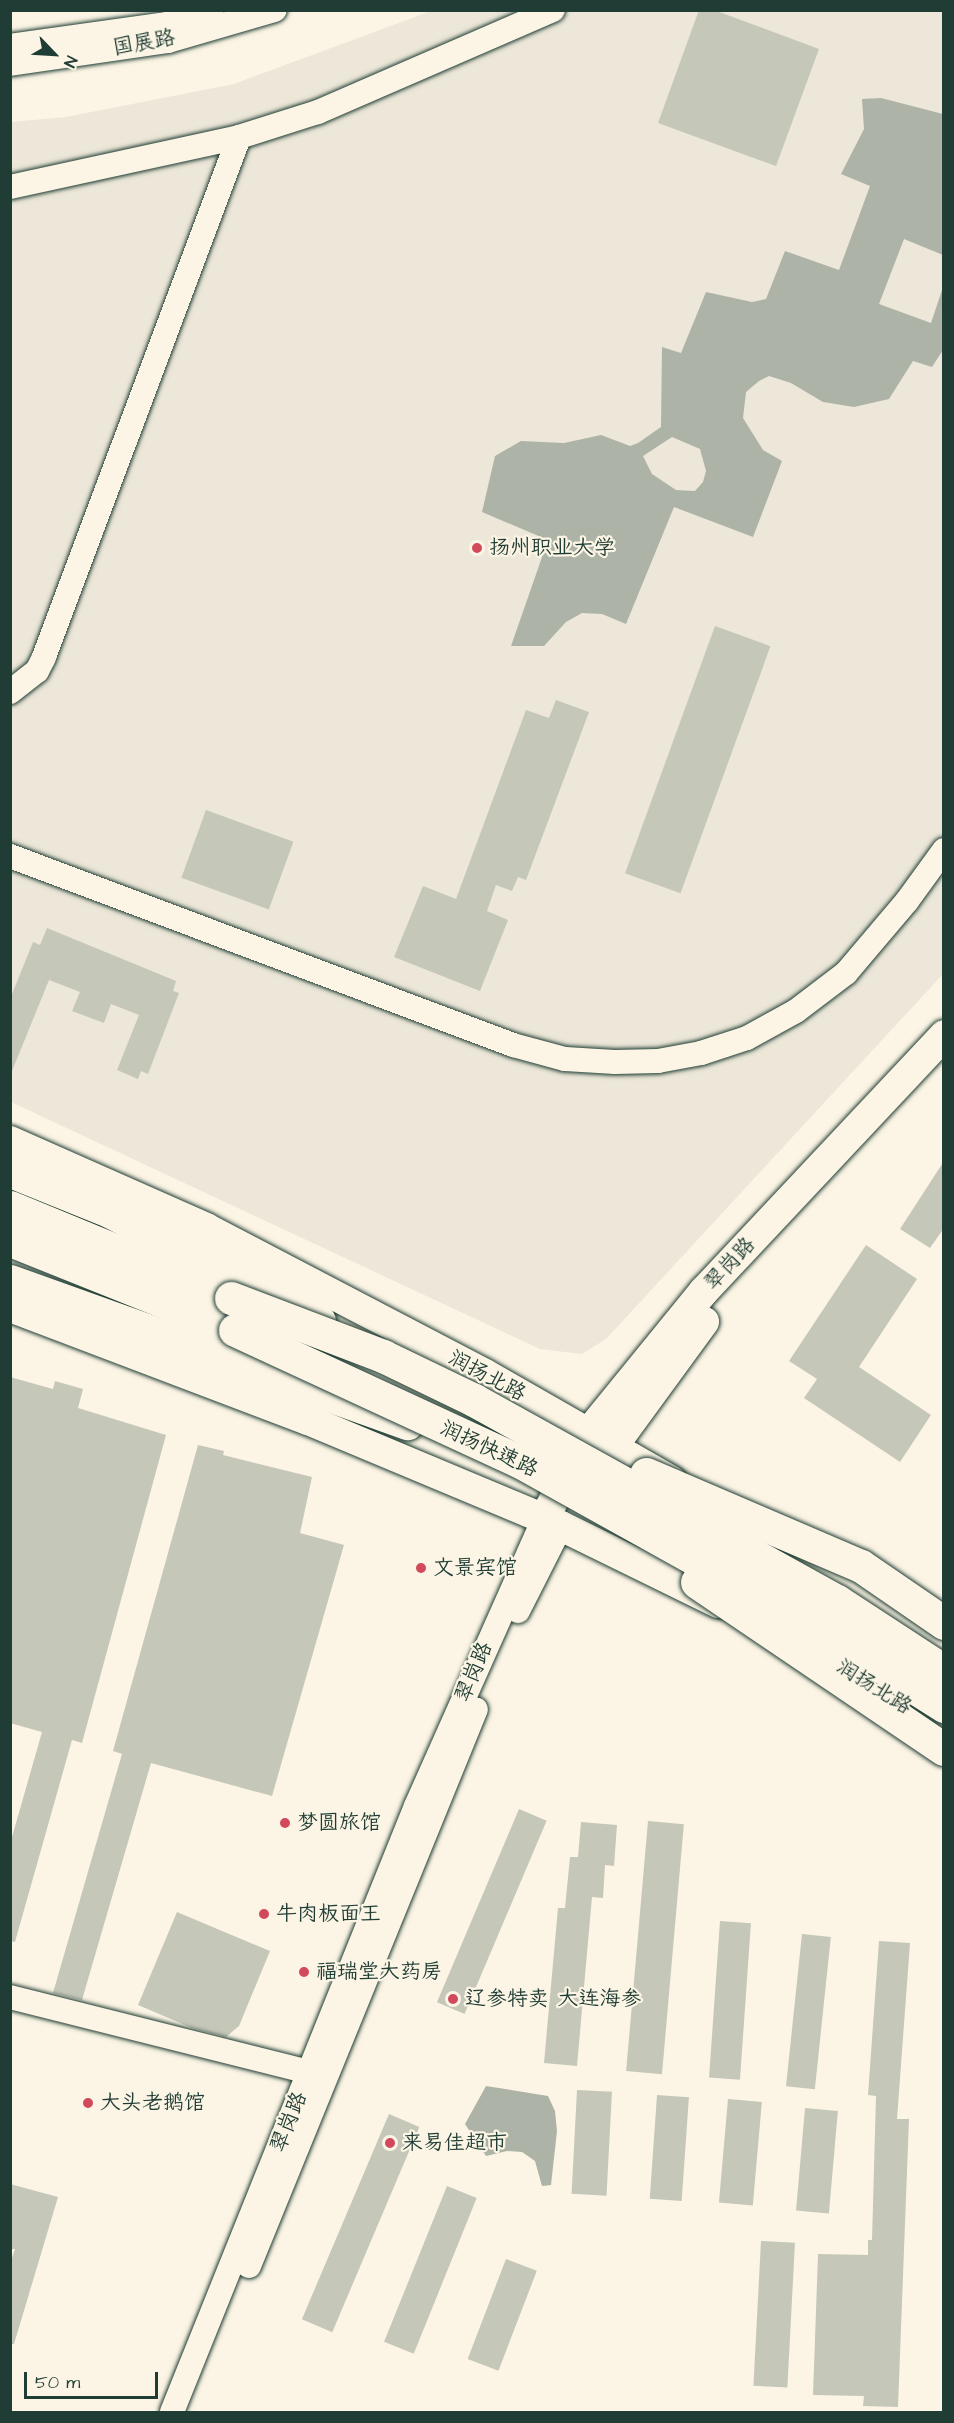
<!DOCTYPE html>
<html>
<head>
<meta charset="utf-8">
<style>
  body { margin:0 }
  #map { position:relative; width:954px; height:2423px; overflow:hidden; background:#fcf5e5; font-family:"Architects Daughter","LXGW WenKai TC",sans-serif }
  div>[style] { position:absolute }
  .built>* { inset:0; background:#ece7d8 }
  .water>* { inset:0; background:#aeb3a7 }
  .building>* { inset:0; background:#c5c7b9; transform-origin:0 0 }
  .roads { filter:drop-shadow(0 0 2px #1f3d34) drop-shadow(0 0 2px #1f3d34) }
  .minor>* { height:24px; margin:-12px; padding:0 12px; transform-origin:12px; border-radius:12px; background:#fcf5e5 }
  .major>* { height:30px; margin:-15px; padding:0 15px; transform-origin:15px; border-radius:15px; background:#fcf5e5 }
  .highway>* { height:33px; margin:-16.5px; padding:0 16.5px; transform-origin:16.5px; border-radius:16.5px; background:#fcf5e5 }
  .bridges { filter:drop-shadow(0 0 2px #1f3d34) drop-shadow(0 0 2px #1f3d34) }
  .highway-bridge>* { height:33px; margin:-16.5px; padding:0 16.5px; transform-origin:16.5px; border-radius:16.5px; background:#fcf5e5 }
  .dots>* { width:16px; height:16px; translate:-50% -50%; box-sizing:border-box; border:3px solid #fcf5e5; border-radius:50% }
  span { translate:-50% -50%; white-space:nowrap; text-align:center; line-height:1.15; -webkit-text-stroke:4.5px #fcf5e5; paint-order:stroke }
  .street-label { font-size:21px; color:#1f3d34 }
  .poi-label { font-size:21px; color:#1f3d34 }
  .left { translate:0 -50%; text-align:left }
  .frame { position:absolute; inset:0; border:12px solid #1f3d34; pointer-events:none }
  .north { position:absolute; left:24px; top:24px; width:60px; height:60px; -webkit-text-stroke:4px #fcf5e5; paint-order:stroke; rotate:115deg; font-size:16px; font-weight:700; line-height:24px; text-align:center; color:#1f3d34 }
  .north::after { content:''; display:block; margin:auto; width:21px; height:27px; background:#1f3d34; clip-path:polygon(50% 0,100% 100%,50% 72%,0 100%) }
  .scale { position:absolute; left:24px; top:2372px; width:134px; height:27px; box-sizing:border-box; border:3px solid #1f3d34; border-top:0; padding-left:8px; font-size:18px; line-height:21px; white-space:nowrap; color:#1f3d34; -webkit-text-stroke:4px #fcf5e5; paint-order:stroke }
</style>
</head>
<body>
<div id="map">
  <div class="built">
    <div style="clip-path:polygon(431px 11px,943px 11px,943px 974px,606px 1339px,582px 1354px,540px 1349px,11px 1102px,11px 122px,66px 117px,234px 84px)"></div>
  </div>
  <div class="water">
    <div style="clip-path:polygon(evenodd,881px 98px,943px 114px,943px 255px,904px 239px,879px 304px,931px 323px,943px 287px,943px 350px,932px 367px,913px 361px,889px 399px,854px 407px,823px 402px,791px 383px,769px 376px,759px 381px,746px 392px,743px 418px,763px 450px,782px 461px,753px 537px,674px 507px,626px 624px,602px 614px,582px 613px,566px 622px,544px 646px,511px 646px,548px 540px,482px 512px,495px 456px,521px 441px,564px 443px,601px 435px,630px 446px,638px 443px,661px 427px,662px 347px,681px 353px,706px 292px,752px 302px,766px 299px,785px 251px,839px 270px,870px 186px,841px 174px,864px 129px,862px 99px,881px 98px,672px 437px,700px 449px,706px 471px,703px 482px,695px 491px,676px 490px,652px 474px,643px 456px,672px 437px)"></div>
    <div style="clip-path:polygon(486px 2086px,548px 2096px,555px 2111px,557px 2131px,551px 2185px,542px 2186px,535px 2161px,522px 2152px,507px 2151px,486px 2156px,465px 2124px)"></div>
  </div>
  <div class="building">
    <div style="clip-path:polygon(699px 10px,714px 10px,819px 49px,776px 166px,658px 123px)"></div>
    <div style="left:715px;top:626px;width:59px;height:263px;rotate:20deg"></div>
    <div style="clip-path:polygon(556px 700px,589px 712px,526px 880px,518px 877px,512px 891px,496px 885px,487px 911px,508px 920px,480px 991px,394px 957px,423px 886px,456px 899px,526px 710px,549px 718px)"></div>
    <div style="left:206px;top:810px;width:93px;height:72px;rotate:20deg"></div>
    <div style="clip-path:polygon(47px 928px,176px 981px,173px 991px,179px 993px,148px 1074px,141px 1071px,138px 1079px,117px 1070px,139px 1015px,111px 1004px,104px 1023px,72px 1011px,80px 992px,49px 980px,10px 1076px,10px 999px,33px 942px,40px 945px)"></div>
    <div style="clip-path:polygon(944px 1161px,944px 1228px,930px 1248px,900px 1229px)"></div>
    <div style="clip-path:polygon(866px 1245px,917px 1279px,859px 1367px,931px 1415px,900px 1462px,804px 1398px,817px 1379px,789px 1361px)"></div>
    <div style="clip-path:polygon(10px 1377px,53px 1389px,55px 1381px,83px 1389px,78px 1408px,166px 1435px,82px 1743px,72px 1740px,15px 1942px,10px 1941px,10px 1844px,42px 1732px,10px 1723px)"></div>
    <div style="clip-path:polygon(198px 1445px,224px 1451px,223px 1455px,312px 1477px,300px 1533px,344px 1545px,272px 1796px,151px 1763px,82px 2000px,53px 1993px,122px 1754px,113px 1751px)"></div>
    <div style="left:519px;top:1809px;width:30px;height:210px;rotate:23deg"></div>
    <div style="left:648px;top:1821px;width:36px;height:251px;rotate:5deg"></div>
    <div style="clip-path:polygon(581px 1822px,617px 1825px,614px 1866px,605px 1865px,603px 1898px,592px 1897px,577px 2066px,544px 2063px,558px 1908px,565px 1908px,570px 1857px,578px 1857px)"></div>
    <div style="clip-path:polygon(177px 1912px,270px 1951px,239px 2026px,226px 2037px,192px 2028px,138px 2005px)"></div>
    <div style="left:720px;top:1921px;width:31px;height:157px;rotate:4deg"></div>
    <div style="left:802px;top:1934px;width:29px;height:153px;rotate:6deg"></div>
    <div style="clip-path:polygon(879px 1941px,910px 1943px,897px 2119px,909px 2119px,898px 2407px,863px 2406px,864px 2396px,813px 2395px,818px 2254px,868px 2255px,868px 2240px,872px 2240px,876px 2096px,868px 2095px)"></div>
    <div style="left:577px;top:2090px;width:35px;height:104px;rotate:3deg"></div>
    <div style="left:657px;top:2095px;width:32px;height:104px;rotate:4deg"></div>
    <div style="left:728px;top:2099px;width:34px;height:104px;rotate:5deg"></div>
    <div style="left:805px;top:2108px;width:33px;height:103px;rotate:5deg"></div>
    <div style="left:389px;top:2114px;width:33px;height:223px;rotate:23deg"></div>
    <div style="clip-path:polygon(10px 2184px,58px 2197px,14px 2344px,10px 2344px,10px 2264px,15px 2249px,10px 2249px)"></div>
    <div style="left:447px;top:2186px;width:32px;height:168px;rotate:22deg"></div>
    <div style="left:761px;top:2241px;width:34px;height:145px;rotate:3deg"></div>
    <div style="left:506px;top:2259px;width:33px;height:107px;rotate:21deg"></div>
  </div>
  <div class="roads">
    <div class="minor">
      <div style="left:10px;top:46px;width:159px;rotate:-8deg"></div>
      <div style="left:167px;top:24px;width:47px;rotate:-17.3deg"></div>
      <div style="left:10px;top:64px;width:160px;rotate:-8.3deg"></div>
      <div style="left:168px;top:41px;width:111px;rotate:-16.2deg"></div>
      <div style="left:10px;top:187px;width:234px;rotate:-12.3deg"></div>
      <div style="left:239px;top:137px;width:83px;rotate:-17.6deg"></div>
      <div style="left:318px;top:112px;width:256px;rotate:-23.5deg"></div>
      <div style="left:10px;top:692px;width:34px;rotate:-38deg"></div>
      <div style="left:37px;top:671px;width:16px;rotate:-63deg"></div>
      <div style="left:44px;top:657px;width:555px;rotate:-69.44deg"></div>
      <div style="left:10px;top:856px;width:537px;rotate:20.59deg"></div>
      <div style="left:513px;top:1045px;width:54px;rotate:15.1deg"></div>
      <div style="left:565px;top:1059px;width:50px;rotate:3.4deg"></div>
      <div style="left:615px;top:1062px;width:43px;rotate:-1.3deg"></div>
      <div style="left:658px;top:1061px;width:44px;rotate:-10.5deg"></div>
      <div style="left:701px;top:1053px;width:48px;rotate:-18.1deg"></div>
      <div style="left:747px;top:1038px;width:56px;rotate:-28.9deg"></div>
      <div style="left:796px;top:1011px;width:63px;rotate:-37.2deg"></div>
      <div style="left:846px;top:973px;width:94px;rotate:-49.7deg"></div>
      <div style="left:907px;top:901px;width:63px;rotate:-54deg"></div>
      <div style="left:518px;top:1611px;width:95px;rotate:-63.2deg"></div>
      <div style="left:10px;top:1997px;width:307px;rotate:14.1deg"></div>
      <div style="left:249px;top:2266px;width:601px;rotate:-67.83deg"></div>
      <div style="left:172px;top:2412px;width:653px;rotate:-68.07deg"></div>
      <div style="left:416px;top:1806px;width:314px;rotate:-66deg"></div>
    </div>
    <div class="major">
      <div style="left:10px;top:1141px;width:214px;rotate:23.9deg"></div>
      <div style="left:206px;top:1228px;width:315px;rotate:27.6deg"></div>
      <div style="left:485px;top:1374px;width:215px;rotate:29.8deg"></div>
      <div style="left:10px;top:1307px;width:319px;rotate:20.8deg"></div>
      <div style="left:308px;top:1420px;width:274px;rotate:22.7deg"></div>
      <div style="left:561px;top:1526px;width:175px;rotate:26.1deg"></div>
      <div style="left:601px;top:1463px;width:175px;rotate:-53.9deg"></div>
      <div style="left:544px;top:1519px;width:98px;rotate:-62.7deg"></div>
      <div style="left:589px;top:1432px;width:182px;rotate:-50.8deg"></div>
      <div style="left:704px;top:1291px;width:351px;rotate:-46.8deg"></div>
      <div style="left:784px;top:1546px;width:79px;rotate:29.5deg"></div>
      <div style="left:853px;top:1585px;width:110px;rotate:33.8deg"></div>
    </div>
    <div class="highway">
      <div style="left:10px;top:1171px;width:107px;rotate:22deg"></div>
      <div style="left:109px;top:1211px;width:237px;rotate:27.6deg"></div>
      <div style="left:10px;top:1207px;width:239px;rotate:22.4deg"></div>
      <div style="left:10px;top:1240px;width:242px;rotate:21.8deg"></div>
      <div style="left:10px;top:1281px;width:422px;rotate:19.7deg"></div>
    </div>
  </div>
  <div class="bridges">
    <div class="highway-bridge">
      <div style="left:231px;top:1298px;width:163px;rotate:20.9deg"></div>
      <div style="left:383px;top:1356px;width:101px;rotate:25.8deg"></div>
      <div style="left:474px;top:1400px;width:415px;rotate:29deg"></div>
      <div style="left:837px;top:1601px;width:128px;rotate:33.2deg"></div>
      <div style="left:235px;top:1330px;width:313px;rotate:24.8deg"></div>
      <div style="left:519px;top:1461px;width:356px;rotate:29.1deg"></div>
      <div style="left:830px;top:1634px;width:135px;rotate:32.3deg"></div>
      <div style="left:646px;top:1474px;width:234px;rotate:23.2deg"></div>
      <div style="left:861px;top:1566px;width:101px;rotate:34.5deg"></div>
      <div style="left:697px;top:1582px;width:298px;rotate:34.1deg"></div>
    </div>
  </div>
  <div class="dots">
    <div style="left:477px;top:548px;background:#d1495b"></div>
    <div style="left:421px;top:1568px;background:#d1495b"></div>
    <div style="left:285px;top:1823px;background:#d1495b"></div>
    <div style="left:264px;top:1914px;background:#d1495b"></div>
    <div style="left:304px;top:1972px;background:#d1495b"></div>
    <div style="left:453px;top:1999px;background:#d1495b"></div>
    <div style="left:88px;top:2103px;background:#d1495b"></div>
    <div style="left:390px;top:2143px;background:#d1495b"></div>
  </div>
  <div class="street-label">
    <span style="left:144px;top:43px;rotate:-10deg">国展路</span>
    <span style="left:730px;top:1264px;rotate:-47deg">翠岗路</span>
    <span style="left:487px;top:1376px;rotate:28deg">润扬北路</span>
    <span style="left:489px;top:1449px;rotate:25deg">润扬快速路</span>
    <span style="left:474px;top:1672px;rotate:-67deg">翠岗路</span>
    <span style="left:874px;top:1687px;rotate:32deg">润扬北路</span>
    <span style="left:289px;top:2122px;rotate:-68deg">翠岗路</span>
  </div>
  <div class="poi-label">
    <span class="left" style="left:489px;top:548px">扬州职业大学</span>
    <span class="left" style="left:433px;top:1568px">文景宾馆</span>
    <span class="left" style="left:297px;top:1823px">梦圆旅馆</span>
    <span class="left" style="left:276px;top:1914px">牛肉板面王</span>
    <span class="left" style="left:316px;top:1972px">福瑞堂大药房</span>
    <span class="left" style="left:465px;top:1999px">辽参特卖 大连海参</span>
    <span class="left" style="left:100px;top:2103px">大头老鹅馆</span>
    <span class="left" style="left:402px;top:2143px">来易佳超市</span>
  </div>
  <div class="frame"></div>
  <div class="north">N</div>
  <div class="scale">50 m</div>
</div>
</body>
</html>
